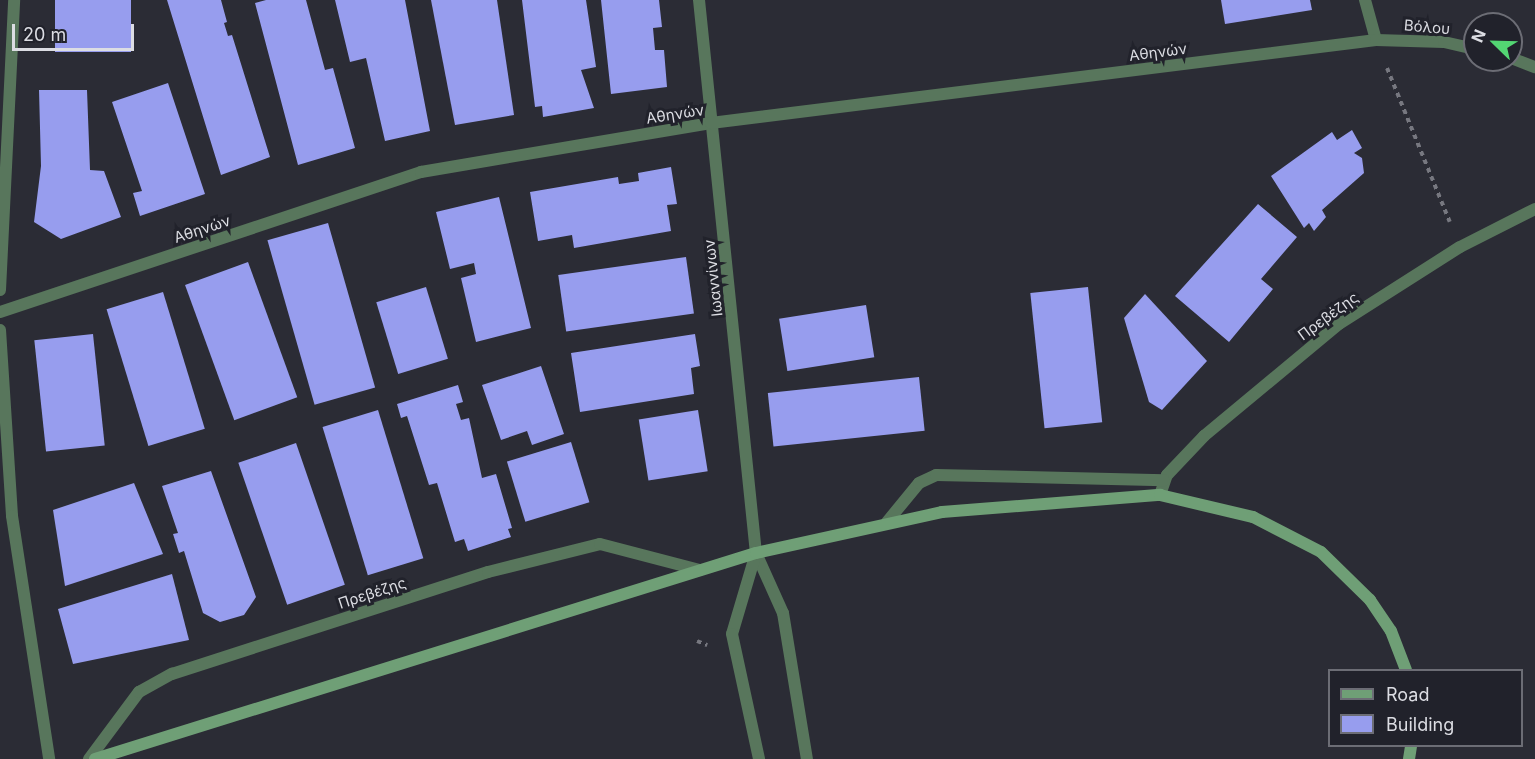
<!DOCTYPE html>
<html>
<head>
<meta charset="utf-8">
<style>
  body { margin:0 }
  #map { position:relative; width:1535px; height:759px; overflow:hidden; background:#2b2c35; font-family:Inter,sans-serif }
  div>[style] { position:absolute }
  .building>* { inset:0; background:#979dee; transform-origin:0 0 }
  .path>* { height:4px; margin-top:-2px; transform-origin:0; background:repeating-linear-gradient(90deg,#777880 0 4.5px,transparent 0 9px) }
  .lane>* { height:12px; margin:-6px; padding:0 6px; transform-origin:6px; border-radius:6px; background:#58765c }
  .street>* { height:12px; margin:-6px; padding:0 6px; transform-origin:6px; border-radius:6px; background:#58765c }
  .secondary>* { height:12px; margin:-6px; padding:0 6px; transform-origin:6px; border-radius:6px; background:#6f9f76 }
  span { translate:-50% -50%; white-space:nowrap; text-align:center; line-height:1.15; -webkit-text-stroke:6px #21222b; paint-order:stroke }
  .street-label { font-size:15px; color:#dcdde3 }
  .legend { position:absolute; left:1328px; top:669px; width:195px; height:78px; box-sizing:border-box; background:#21222b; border:2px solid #6c6d75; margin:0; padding:8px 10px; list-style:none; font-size:18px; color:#dcdde3 }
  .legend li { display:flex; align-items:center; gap:12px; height:30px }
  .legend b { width:30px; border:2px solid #6c6d75 }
  .north { position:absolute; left:1463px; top:12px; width:60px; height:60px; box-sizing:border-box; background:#21222b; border:2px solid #6c6d75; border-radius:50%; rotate:293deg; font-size:16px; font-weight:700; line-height:24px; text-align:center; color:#dcdde3 }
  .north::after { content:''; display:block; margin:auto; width:21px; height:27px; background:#53d673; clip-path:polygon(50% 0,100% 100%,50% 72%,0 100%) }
  .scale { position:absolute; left:12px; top:24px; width:122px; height:27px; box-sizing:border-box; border:3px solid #dcdde3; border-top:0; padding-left:8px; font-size:18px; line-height:21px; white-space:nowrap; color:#dcdde3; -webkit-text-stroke:4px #21222b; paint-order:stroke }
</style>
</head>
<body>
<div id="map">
  <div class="building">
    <div style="left:55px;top:0;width:76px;height:52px"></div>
    <div style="clip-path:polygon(167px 0,221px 0,227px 22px,224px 23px,228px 36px,232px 35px,270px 157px,221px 175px)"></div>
    <div style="clip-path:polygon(266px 0,306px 0,325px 70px,333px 68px,355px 148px,298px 165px,255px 3px)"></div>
    <div style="clip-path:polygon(335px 0,405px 0,430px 131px,385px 141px,366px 58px,350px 62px)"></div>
    <div style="clip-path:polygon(431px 0,497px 0,514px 115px,455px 125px)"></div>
    <div style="clip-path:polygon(522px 0,586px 0,596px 67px,581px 70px,594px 108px,543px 117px,542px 106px,535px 107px)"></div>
    <div style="clip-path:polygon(601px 0,659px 0,662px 27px,653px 28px,655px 50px,664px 50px,667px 87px,611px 94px)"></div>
    <div style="clip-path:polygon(1221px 0,1310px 0,1312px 10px,1225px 24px)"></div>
    <div style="clip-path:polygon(168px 83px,205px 194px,140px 216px,133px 193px,142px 191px,112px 102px)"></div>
    <div style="clip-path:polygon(39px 90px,87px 90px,90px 170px,104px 171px,121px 217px,61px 239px,34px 222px,41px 166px)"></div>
    <div style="clip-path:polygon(1352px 130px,1362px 148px,1354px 153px,1362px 158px,1364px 173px,1322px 210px,1326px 217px,1314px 231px,1309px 223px,1304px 228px,1271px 176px,1332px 132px,1337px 140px)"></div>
    <div style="clip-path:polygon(671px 167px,677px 204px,667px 205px,671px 231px,574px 248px,572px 235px,538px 241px,530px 192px,618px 177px,619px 184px,639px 181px,638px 173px)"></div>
    <div style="clip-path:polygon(499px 197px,531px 328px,476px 342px,461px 278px,476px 274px,474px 263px,450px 269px,436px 212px)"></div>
    <div style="clip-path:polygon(1258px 204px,1297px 237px,1261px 279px,1273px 289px,1229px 342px,1175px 296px)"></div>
    <div style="left:328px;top:223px;width:171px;height:63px;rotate:74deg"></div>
    <div style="left:686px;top:257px;width:57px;height:129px;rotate:82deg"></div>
    <div style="left:248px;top:262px;width:144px;height:67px;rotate:70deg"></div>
    <div style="left:426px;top:287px;width:75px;height:52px;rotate:73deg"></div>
    <div style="left:1088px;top:287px;width:136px;height:58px;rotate:84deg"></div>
    <div style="left:163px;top:292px;width:143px;height:59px;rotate:73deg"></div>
    <div style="clip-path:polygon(1145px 294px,1207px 361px,1162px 410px,1149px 402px,1124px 318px)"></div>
    <div style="left:866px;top:305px;width:53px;height:88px;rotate:81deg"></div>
    <div style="left:93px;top:334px;width:112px;height:59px;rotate:84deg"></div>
    <div style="clip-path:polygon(695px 334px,700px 366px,691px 368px,694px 394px,580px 412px,571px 353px)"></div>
    <div style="clip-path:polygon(541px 366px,564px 434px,532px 445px,527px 431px,501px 440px,482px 385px)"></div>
    <div style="left:919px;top:377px;width:54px;height:152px;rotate:84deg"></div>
    <div style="clip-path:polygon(458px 385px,463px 402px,456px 404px,461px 420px,469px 418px,482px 478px,496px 474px,512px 528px,508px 529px,511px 537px,468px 551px,464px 539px,455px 542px,437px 483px,429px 485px,407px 416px,401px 418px,397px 404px)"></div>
    <div style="left:378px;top:410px;width:155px;height:58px;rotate:73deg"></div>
    <div style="left:698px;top:410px;width:62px;height:60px;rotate:81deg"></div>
    <div style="left:571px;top:442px;width:63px;height:67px;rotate:73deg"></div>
    <div style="left:296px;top:443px;width:150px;height:61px;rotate:71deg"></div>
    <div style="clip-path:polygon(211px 471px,256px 597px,244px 615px,220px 622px,203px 613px,184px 551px,179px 553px,173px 534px,178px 533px,162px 486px)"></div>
    <div style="clip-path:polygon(134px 483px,163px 554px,65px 586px,53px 510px)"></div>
    <div style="clip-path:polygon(172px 574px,189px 640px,73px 664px,58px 609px)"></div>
  </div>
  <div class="path">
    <div style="left:1387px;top:68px;width:166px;rotate:67.8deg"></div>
    <div style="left:697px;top:641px;width:11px;rotate:22deg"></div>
  </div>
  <div class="lane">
    <div style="left:756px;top:553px;width:66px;rotate:65.8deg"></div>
    <div style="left:783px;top:613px;width:148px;rotate:80.7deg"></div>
    <div style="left:756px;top:553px;width:84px;rotate:106.5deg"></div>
    <div style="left:732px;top:634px;width:128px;rotate:77.8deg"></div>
  </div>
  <div class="street">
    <div style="left:699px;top:0;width:556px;rotate:84.12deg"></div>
    <div style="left:1365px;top:0;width:41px;rotate:74.6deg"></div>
    <div style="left:1511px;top:58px;width:26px;rotate:21deg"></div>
    <div style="left:0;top:290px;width:290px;rotate:-87.2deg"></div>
    <div style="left:0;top:312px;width:444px;rotate:-18.4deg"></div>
    <div style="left:421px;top:172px;width:294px;rotate:-9.6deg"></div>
    <div style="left:711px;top:123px;width:670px;rotate:-7.11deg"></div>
    <div style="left:1376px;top:40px;width:68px;rotate:1.7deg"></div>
    <div style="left:1444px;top:42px;width:32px;rotate:13deg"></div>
    <div style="left:0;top:330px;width:186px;rotate:86.3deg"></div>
    <div style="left:12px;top:516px;width:246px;rotate:81.3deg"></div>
    <div style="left:1160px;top:495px;width:21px;rotate:-71deg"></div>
    <div style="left:1167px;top:475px;width:54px;rotate:-46.5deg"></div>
    <div style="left:1204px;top:436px;width:175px;rotate:-39.7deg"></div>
    <div style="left:1339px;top:324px;width:143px;rotate:-32.5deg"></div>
    <div style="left:1460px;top:247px;width:84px;rotate:-26.9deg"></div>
    <div style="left:887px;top:522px;width:50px;rotate:-50.6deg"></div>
    <div style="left:919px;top:483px;width:19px;rotate:-25deg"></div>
    <div style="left:936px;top:475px;width:228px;rotate:1.3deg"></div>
    <div style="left:89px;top:759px;width:84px;rotate:-53.3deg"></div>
    <div style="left:139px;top:692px;width:38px;rotate:-29deg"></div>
    <div style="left:172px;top:674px;width:332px;rotate:-17.9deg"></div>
    <div style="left:488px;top:572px;width:115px;rotate:-14deg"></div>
    <div style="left:600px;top:544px;width:103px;rotate:14.6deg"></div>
  </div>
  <div class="secondary">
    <div style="left:95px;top:759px;width:692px;rotate:-17.31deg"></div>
    <div style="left:756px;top:553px;width:190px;rotate:-12.4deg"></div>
    <div style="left:942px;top:512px;width:219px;rotate:-4.5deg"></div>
    <div style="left:1160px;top:495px;width:96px;rotate:13.3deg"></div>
    <div style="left:1253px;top:517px;width:76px;rotate:27.2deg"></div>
    <div style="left:1321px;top:552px;width:69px;rotate:44.4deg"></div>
    <div style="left:1370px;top:600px;width:37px;rotate:56deg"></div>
    <div style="left:1391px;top:631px;width:42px;rotate:69deg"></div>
    <div style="left:1409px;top:759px;width:13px;rotate:-81deg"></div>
  </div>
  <div class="street-label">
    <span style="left:1427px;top:27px;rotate:5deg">Βόλου</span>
    <span style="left:1158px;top:52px;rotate:-7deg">Αθηνών</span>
    <span style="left:675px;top:114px;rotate:-9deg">Αθηνών</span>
    <span style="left:202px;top:229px;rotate:-18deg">Αθηνών</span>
    <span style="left:713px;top:278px;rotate:-96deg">Ιωαννίνων</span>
    <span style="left:1328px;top:316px;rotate:-36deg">Πρεβέζης</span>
    <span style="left:372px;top:593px;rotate:-18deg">Πρεβέζης</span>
  </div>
  <ul class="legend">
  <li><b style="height:8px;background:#6f9f76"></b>Road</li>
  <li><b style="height:16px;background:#979dee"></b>Building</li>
  </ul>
  <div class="north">N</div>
  <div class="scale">20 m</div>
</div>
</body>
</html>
